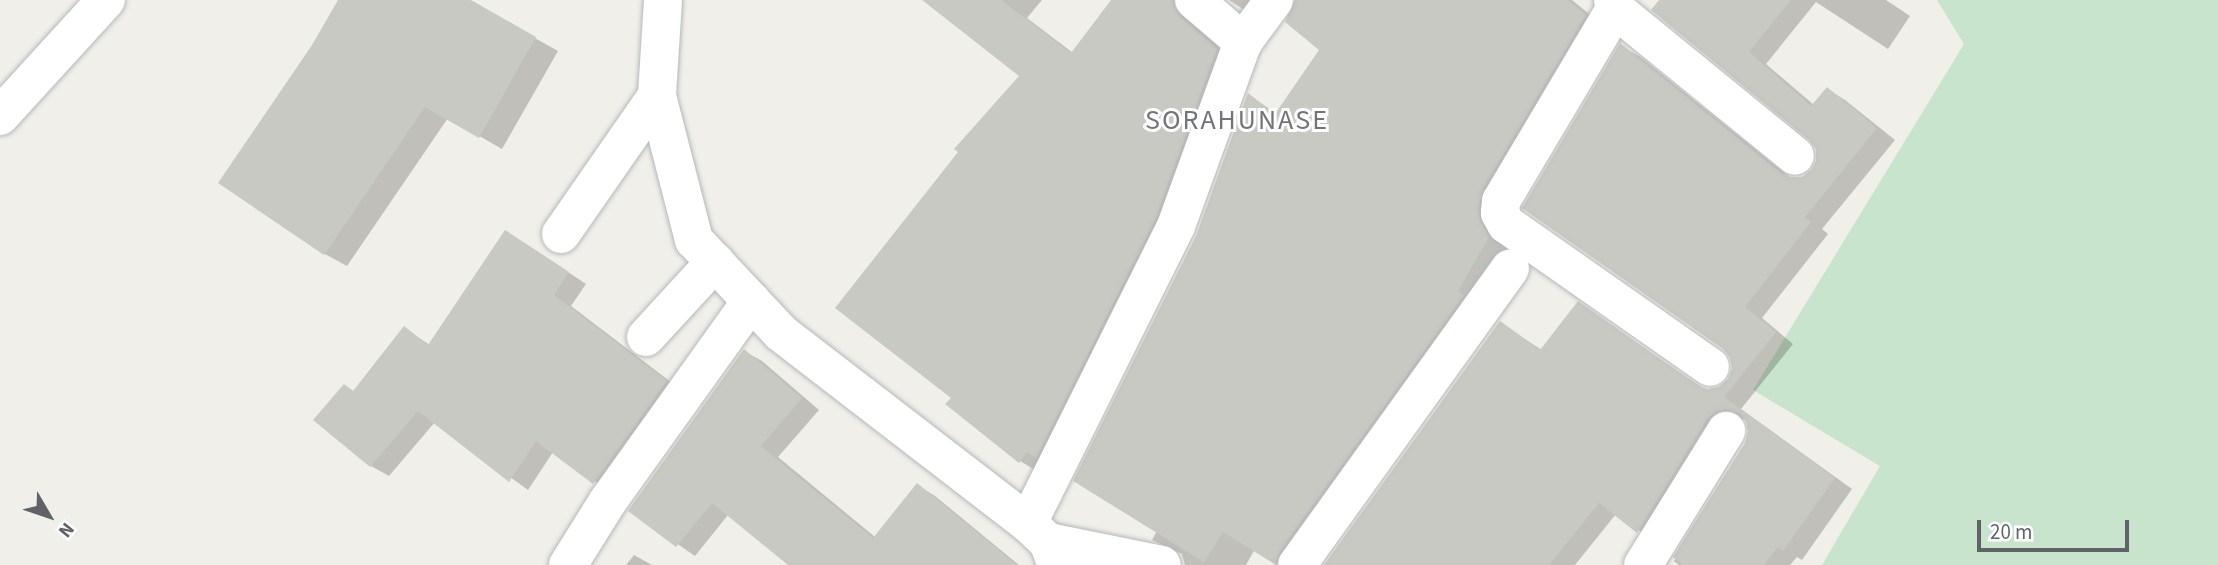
<!DOCTYPE html>
<html>
<head>
<meta charset="utf-8">
<style>
  body { margin:0 }
  #map { position:relative; width:2218px; height:565px; overflow:hidden; background:#f0efe9; font-family:"Source Sans 3",sans-serif }
  div>[style] { position:absolute }
  .green>* { inset:0; background:#c8e4cc }
  .shadow>* { inset:0; background:#0003 }
  .building>* { inset:0; background:#c9c9c3 }
  .roads { filter:drop-shadow(0 0 2px #b5b7bb) drop-shadow(0 0 2px #b5b7bb) }
  .minor>* { height:38px; margin:-19px; padding:0 19px; transform-origin:19px; border-radius:19px; background:#fff }
  span { translate:-50% -50%; white-space:nowrap; text-align:center; line-height:1.15; -webkit-text-stroke:6px #fff; paint-order:stroke }
  .quarter-label { font-size:28px; color:#717479; letter-spacing:2px }
  .north { position:absolute; left:14px; top:481px; width:70px; height:70px; -webkit-text-stroke:5px #fff; paint-order:stroke; rotate:129deg; font-size:19px; font-weight:700; line-height:28px; text-align:center; color:#606267 }
  .north::after { content:''; display:block; margin:auto; width:24px; height:32px; background:#606267; clip-path:polygon(50% 0,100% 100%,50% 72%,0 100%) }
  .scale { position:absolute; left:1977px; top:520px; width:152px; height:32px; box-sizing:border-box; border:4px solid #606267; border-top:0; padding-left:9px; font-size:21px; line-height:24px; white-space:nowrap; color:#606267; -webkit-text-stroke:5px #fff; paint-order:stroke }
</style>
</head>
<body>
<div id="map">
  <div class="green">
    <div style="clip-path:polygon(1937px 0,2218px 0,2218px 565px,1822px 565px,1880px 466px,1753px 390px,1964px 44px)"></div>
  </div>
  <div class="shadow">
    <div style="clip-path:polygon(340px 0,467px 0,558px 51px,502px 149px,448px 118px,347px 266px,325px 254px,313px 46px)"></div>
    <div style="clip-path:polygon(926px 0,1042px 0,1027px 18px,1073px 53px,1113px 0,1196px 0,1236px 61px,1040px 473px,1020px 461px,953px 397px,1022px 76px)"></div>
    <div style="clip-path:polygon(1229px 0,1278px 0,1260px 20px)"></div>
    <div style="clip-path:polygon(1297px 0,1572px 0,1605px 27px,1497px 224px,1508px 249px,1477px 304px,1298px 565px,1276px 565px,1255px 549px,1246px 565px,1185px 565px,1182px 554px,1152px 540px,1157px 531px,1197px 236px,1249px 95px,1277px 114px,1321px 50px)"></div>
    <div style="clip-path:polygon(1662px 0,1886px 0,1910px 16px,1888px 49px,1816px 2px,1766px 64px,1814px 105px,1827px 89px,1845px 100px,1895px 140px,1822px 229px,1828px 234px,1762px 318px,1793px 344px,1741px 409px,1852px 489px,1802px 560px,1797px 557px,1790px 565px,1679px 565px,1674px 561px,1746px 443px,1750px 432px,1746px 419px,1735px 421px,1656px 542px,1616px 514px,1575px 565px,1326px 565px,1500px 323px,1542px 350px,1578px 303px,1704px 389px,1719px 389px,1730px 380px,1734px 368px,1732px 358px,1621px 46px,1639px 56px,1792px 179px,1803px 178px,1814px 170px,1818px 160px,1817px 148px,1810px 138px)"></div>
    <div style="clip-path:polygon(523px 242px,586px 284px,571px 306px,684px 392px,612px 493px,553px 452px,528px 490px,435px 422px,389px 476px,371px 466px,316px 420px,345px 386px,355px 392px,405px 329px,430px 345px)"></div>
    <div style="clip-path:polygon(744px 351px,762px 361px,819px 410px,778px 457px,875px 537px,917px 485px,935px 496px,1019px 565px,791px 565px,728px 515px,695px 556px,630px 511px)"></div>
    <div style="clip-path:polygon(634px 555px,652px 565px,626px 565px)"></div>
  </div>
  <div class="building">
    <div style="clip-path:polygon(338px 0,471px 0,536px 37px,479px 138px,425px 107px,324px 255px,218px 183px,312px 45px)"></div>
    <div style="clip-path:polygon(922px 0,1001px 0,1071px 53px,1111px 0,1173px 0,1180px 17px,1217px 49px,1156px 217px,1036px 458px,1027px 452px,1019px 463px,945px 404px,951px 398px,835px 308px,958px 152px,954px 149px,1019px 76px)"></div>
    <div style="clip-path:polygon(1295px 0,1568px 0,1586px 15px,1482px 190px,1478px 212px,1489px 237px,1458px 291px,1464px 295px,1279px 552px,1276px 565px,1223px 532px,1204px 562px,1073px 481px,1196px 236px,1248px 93px,1275px 114px,1319px 50px,1285px 22px)"></div>
    <div style="clip-path:polygon(1659px 0,1791px 0,1749px 52px,1811px 106px,1827px 87px,1877px 128px,1805px 217px,1811px 222px,1745px 307px,1776px 332px,1724px 397px,1835px 478px,1783px 551px,1778px 547px,1764px 565px,1683px 565px,1673px 557px,1745px 443px,1748px 432px,1746px 421px,1738px 413px,1726px 409px,1715px 412px,1707px 419px,1637px 533px,1599px 503px,1549px 565px,1324px 565px,1500px 321px,1540px 350px,1578px 301px,1697px 385px,1707px 389px,1719px 387px,1728px 379px,1732px 368px,1730px 358px,1723px 349px,1522px 208px,1620px 43px,1781px 173px,1791px 177px,1802px 177px,1812px 169px,1816px 160px,1816px 149px,1809px 140px,1651px 10px)"></div>
    <div style="clip-path:polygon(505px 230px,569px 272px,554px 295px,667px 381px,593px 484px,536px 441px,509px 482px,418px 411px,370px 467px,313px 420px,344px 384px,353px 391px,404px 326px,428px 345px)"></div>
    <div style="clip-path:polygon(744px 349px,802px 398px,761px 446px,873px 538px,917px 483px,1017px 565px,788px 565px,712px 503px,676px 547px,628px 511px)"></div>
  </div>
  <div class="roads">
    <div class="minor">
      <div style="left:663px;top:0;width:96px;rotate:93.6deg"></div>
      <div style="left:657px;top:96px;width:149px;rotate:75.6deg"></div>
      <div style="left:694px;top:240px;width:127px;rotate:46.9deg"></div>
      <div style="left:781px;top:333px;width:312px;rotate:37.6deg"></div>
      <div style="left:1028px;top:523px;width:28px;rotate:44deg"></div>
      <div style="left:1048px;top:542px;width:25px;rotate:69deg"></div>
      <div style="left:1194px;top:0;width:65px;rotate:40.6deg"></div>
      <div style="left:1613px;top:0;width:9px;rotate:77deg"></div>
      <div style="left:1615px;top:9px;width:223px;rotate:120.7deg"></div>
      <div style="left:1501px;top:201px;width:12px;rotate:95deg"></div>
      <div style="left:1500px;top:213px;width:13px;rotate:61deg"></div>
      <div style="left:1506px;top:224px;width:249px;rotate:35deg"></div>
      <div style="left:1615px;top:9px;width:232px;rotate:39.2deg"></div>
      <div style="left:0;top:116px;width:157px;rotate:-47.6deg"></div>
      <div style="left:561px;top:234px;width:168px;rotate:-55.2deg"></div>
      <div style="left:646px;top:337px;width:102px;rotate:-47.4deg"></div>
      <div style="left:1028px;top:523px;width:332px;rotate:-63.5deg"></div>
      <div style="left:1176px;top:226px;width:196px;rotate:-70deg"></div>
      <div style="left:1243px;top:42px;width:52px;rotate:-53.6deg"></div>
      <div style="left:1048px;top:542px;width:116px;rotate:11.4deg"></div>
      <div style="left:568px;top:565px;width:75px;rotate:-58deg"></div>
      <div style="left:608px;top:501px;width:246px;rotate:-54.4deg"></div>
      <div style="left:1297px;top:565px;width:365px;rotate:-54.3deg"></div>
      <div style="left:1643px;top:565px;width:158px;rotate:-58.2deg"></div>
    </div>
  </div>
  <div class="quarter-label">
    <span style="left:1237px;top:120px">SORAHUNASE</span>
  </div>
  <div class="north">N</div>
  <div class="scale">20 m</div>
</div>
</body>
</html>
